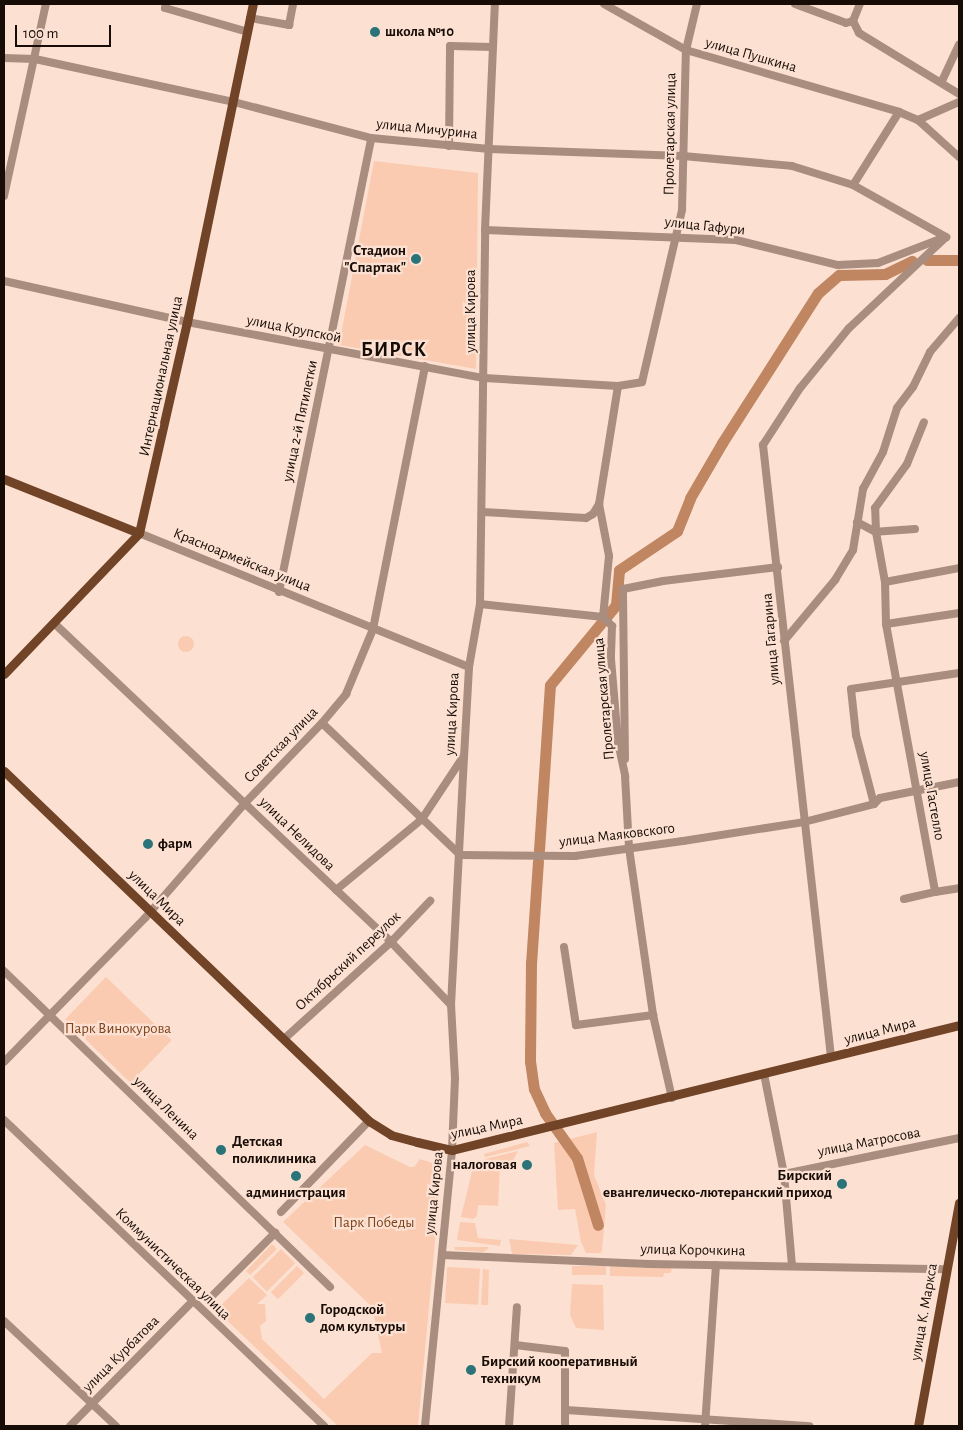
<!DOCTYPE html>
<html>
<head>
<meta charset="utf-8">
<style>
  body { margin:0 }
  #map { position:relative; width:963px; height:1430px; overflow:hidden; background:#fce1d2; font-family:"Alegreya Sans",sans-serif }
  div>[style] { position:absolute }
  .green>* { inset:0; background:#facbb0; transform-origin:0 0 }
  .round { border-radius:50% }
  .river>* { height:11px; margin:-5.5px; padding:0 5.5px; transform-origin:5.5px; border-radius:5.5px; background:#c08561 }
  .minor>* { height:8px; margin:-4px; padding:0 4px; transform-origin:4px; border-radius:4px; background:#a98d7e }
  .major>* { height:9px; margin:-4.5px; padding:0 4.5px; transform-origin:4.5px; border-radius:4.5px; background:#714327 }
  .dots>* { width:14px; height:14px; translate:-50% -50%; box-sizing:border-box; border:2px solid #fce1d2; border-radius:50% }
  span { translate:-50% -50%; white-space:nowrap; text-align:center; line-height:1.15; -webkit-text-stroke:4.5px #fce1d2; paint-order:stroke }
  .poi-label { font-size:15px; color:#170c06; font-weight:700 }
  .left { translate:0 -50%; text-align:left }
  .right { translate:-100% -50%; text-align:right }
  .street-label { font-size:15px; color:#170c06 }
  .park-label { font-size:15px; color:#7d431c }
  .district-label { font-size:20px; color:#170c06; font-weight:700; letter-spacing:1px }
  .frame { position:absolute; inset:0; border:5px solid #170c06; pointer-events:none }
  .scale { position:absolute; left:15px; top:25px; width:96px; height:22px; box-sizing:border-box; border:2px solid #170c06; border-top:0; padding-left:6px; font-size:15px; line-height:18px; white-space:nowrap; color:#170c06; -webkit-text-stroke:4px #fce1d2; paint-order:stroke }
</style>
</head>
<body>
<div id="map">
  <div class="green">
    <div style="clip-path:polygon(374px 161px,478px 173px,476px 369px,339px 345px)"></div>
    <div class="round" style="left:178px;top:636px;width:16px;height:16px"></div>
    <div style="left:106px;top:977px;width:91px;height:59px;rotate:44deg"></div>
    <div style="clip-path:polygon(597px 1132px,594px 1175px,606px 1205px,602px 1250px,601px 1253px,586px 1253px,581px 1242px,575px 1209px,558px 1210px,554px 1143px)"></div>
    <div style="clip-path:polygon(527px 1142px,530px 1146px,485px 1157px,484px 1154px)"></div>
    <div style="clip-path:polygon(365px 1145px,410px 1167px,414px 1167px,420px 1159px,442px 1166px,418px 1426px,338px 1426px,216px 1310px,249px 1278px,267px 1295px,257px 1304px,265px 1304px,266px 1321px,260px 1326px,262px 1339px,324px 1399px,372px 1353px,382px 1353px,372px 1307px,283px 1222px)"></div>
    <div style="clip-path:polygon(518px 1151px,512px 1162px,483px 1161px,485px 1159px)"></div>
    <div style="clip-path:polygon(473px 1167px,500px 1168px,498px 1206px,478px 1205px,477px 1216px,473px 1219px,461px 1217px)"></div>
    <div style="clip-path:polygon(460px 1222px,475px 1223px,478px 1238px,501px 1240px,500px 1246px,457px 1240px)"></div>
    <div style="clip-path:polygon(509px 1239px,578px 1245px,571px 1255px,512px 1254px)"></div>
    <div style="clip-path:polygon(272px 1244px,277px 1249px,250px 1275px,246px 1271px)"></div>
    <div style="clip-path:polygon(454px 1247px,488px 1247px,488px 1249px,483px 1252px,455px 1250px)"></div>
    <div style="left:281px;top:1249px;width:20px;height:40px;rotate:45deg"></div>
    <div style="left:297px;top:1266px;width:10px;height:37px;rotate:45deg"></div>
    <div style="left:572px;top:1266px;width:34px;height:9px"></div>
    <div style="clip-path:polygon(610px 1266px,648px 1268px,672px 1267px,671px 1273px,664px 1273px,663px 1277px,610px 1276px)"></div>
    <div style="left:447px;top:1267px;width:33px;height:36px;rotate:3deg"></div>
    <div style="clip-path:polygon(483px 1269px,489px 1270px,488px 1305px,481px 1305px)"></div>
    <div style="clip-path:polygon(572px 1284px,603px 1285px,604px 1330px,576px 1328px,570px 1315px)"></div>
  </div>
  <div class="river">
    <div style="left:927px;top:260px;width:32px"></div>
    <div style="left:539px;top:850px;width:165px;rotate:-86.2deg"></div>
    <div style="left:550px;top:685px;width:104px;rotate:-50.5deg"></div>
    <div style="left:616px;top:605px;width:35px;rotate:-85deg"></div>
    <div style="left:619px;top:570px;width:70px;rotate:-33.9deg"></div>
    <div style="left:677px;top:531px;width:35px;rotate:-68deg"></div>
    <div style="left:690px;top:498px;width:64px;rotate:-59.8deg"></div>
    <div style="left:722px;top:443px;width:178px;rotate:-57.4deg"></div>
    <div style="left:818px;top:293px;width:28px;rotate:-41deg"></div>
    <div style="left:839px;top:275px;width:46px;rotate:-1.2deg"></div>
    <div style="left:885px;top:274px;width:30px;rotate:-26deg"></div>
    <div style="left:538px;top:861px;width:102px;rotate:93.9deg"></div>
    <div style="left:531px;top:963px;width:98px;rotate:90.6deg"></div>
    <div style="left:530px;top:1061px;width:28px;rotate:82deg"></div>
    <div style="left:534px;top:1089px;width:26px;rotate:65deg"></div>
    <div style="left:545px;top:1113px;width:55px;rotate:54.6deg"></div>
    <div style="left:577px;top:1158px;width:70px;rotate:72.6deg"></div>
  </div>
  <div class="minor">
    <div style="left:166px;top:4px;width:4px;rotate:104deg"></div>
    <div style="left:165px;top:8px;width:86px;rotate:16.1deg"></div>
    <div style="left:604px;top:4px;width:94px;rotate:29.3deg"></div>
    <div style="left:686px;top:50px;width:222px;rotate:16.2deg"></div>
    <div style="left:899px;top:112px;width:86px;rotate:122.2deg"></div>
    <div style="left:795px;top:4px;width:54px;rotate:20.4deg"></div>
    <div style="left:846px;top:23px;width:7px;rotate:-16deg"></div>
    <div style="left:853px;top:21px;width:13px;rotate:63deg"></div>
    <div style="left:859px;top:33px;width:117px;rotate:31.4deg"></div>
    <div style="left:250px;top:18px;width:40px;rotate:10deg"></div>
    <div style="left:289px;top:25px;width:21px;rotate:-79deg"></div>
    <div style="left:853px;top:21px;width:18px;rotate:-68deg"></div>
    <div style="left:4px;top:58px;width:31px;rotate:2deg"></div>
    <div style="left:35px;top:59px;width:204px;rotate:12.2deg"></div>
    <div style="left:234px;top:102px;width:142px;rotate:14.7deg"></div>
    <div style="left:371px;top:138px;width:119px;rotate:5.3deg"></div>
    <div style="left:489px;top:149px;width:194px;rotate:2.1deg"></div>
    <div style="left:683px;top:156px;width:109px;rotate:5.2deg"></div>
    <div style="left:792px;top:166px;width:64px;rotate:17.3deg"></div>
    <div style="left:853px;top:185px;width:107px;rotate:29.2deg"></div>
    <div style="left:946px;top:237px;width:133px;rotate:136.8deg"></div>
    <div style="left:849px;top:328px;width:77px;rotate:129.2deg"></div>
    <div style="left:800px;top:388px;width:68px;rotate:123deg"></div>
    <div style="left:763px;top:445px;width:616px;rotate:83.66deg"></div>
    <div style="left:942px;top:81px;width:40px;rotate:-65deg"></div>
    <div style="left:899px;top:112px;width:21px;rotate:23deg"></div>
    <div style="left:918px;top:120px;width:55px;rotate:42.1deg"></div>
    <div style="left:918px;top:120px;width:45px;rotate:-23.7deg"></div>
    <div style="left:449px;top:146px;width:100px;rotate:-89.4deg"></div>
    <div style="left:450px;top:46px;width:43px;rotate:1.3deg"></div>
    <div style="left:4px;top:196px;width:197px;rotate:-77.7deg"></div>
    <div style="left:485px;top:230px;width:251px;rotate:2.3deg"></div>
    <div style="left:736px;top:240px;width:105px;rotate:13.8deg"></div>
    <div style="left:838px;top:265px;width:40px;rotate:-2.9deg"></div>
    <div style="left:878px;top:263px;width:66px;rotate:-21.2deg"></div>
    <div style="left:4px;top:281px;width:188px;rotate:12.6deg"></div>
    <div style="left:187px;top:322px;width:302px;rotate:10.7deg"></div>
    <div style="left:484px;top:378px;width:134px;rotate:3.4deg"></div>
    <div style="left:618px;top:386px;width:24px;rotate:-9deg"></div>
    <div style="left:642px;top:382px;width:177px;rotate:-76.9deg"></div>
    <div style="left:682px;top:210px;width:160px;rotate:-88.6deg"></div>
    <div style="left:686px;top:50px;width:47px;rotate:-76.6deg"></div>
    <div style="left:618px;top:386px;width:120px;rotate:99.1deg"></div>
    <div style="left:599px;top:504px;width:53px;rotate:79.1deg"></div>
    <div style="left:609px;top:556px;width:61px;rotate:95.6deg"></div>
    <div style="left:603px;top:617px;width:13px;rotate:45deg"></div>
    <div style="left:612px;top:626px;width:33px;rotate:92deg"></div>
    <div style="left:611px;top:659px;width:83px;rotate:85.2deg"></div>
    <div style="left:618px;top:742px;width:35px;rotate:78deg"></div>
    <div style="left:625px;top:776px;width:72px;rotate:86.8deg"></div>
    <div style="left:629px;top:848px;width:169px;rotate:81.8deg"></div>
    <div style="left:653px;top:1015px;width:85px;rotate:77.1deg"></div>
    <div style="left:483px;top:512px;width:103px;rotate:3.3deg"></div>
    <div style="left:586px;top:518px;width:8px;rotate:-30deg"></div>
    <div style="left:593px;top:514px;width:12px;rotate:-59deg"></div>
    <div style="left:857px;top:522px;width:21px;rotate:28deg"></div>
    <div style="left:876px;top:532px;width:51px;rotate:79.8deg"></div>
    <div style="left:885px;top:582px;width:42px;rotate:88.6deg"></div>
    <div style="left:886px;top:624px;width:272px;rotate:79.6deg"></div>
    <div style="left:935px;top:892px;width:24px;rotate:-9deg"></div>
    <div style="left:915px;top:529px;width:39px;rotate:176deg"></div>
    <div style="left:876px;top:532px;width:24px;rotate:-92deg"></div>
    <div style="left:875px;top:508px;width:54px;rotate:-54deg"></div>
    <div style="left:907px;top:464px;width:45px;rotate:-68deg"></div>
    <div style="left:139px;top:533px;width:356px;rotate:22.1deg"></div>
    <div style="left:885px;top:582px;width:75px;rotate:-10.7deg"></div>
    <div style="left:279px;top:592px;width:463px;rotate:-78.5deg"></div>
    <div style="left:480px;top:604px;width:124px;rotate:6deg"></div>
    <div style="left:55px;top:624px;width:463px;rotate:43.4deg"></div>
    <div style="left:391px;top:942px;width:87px;rotate:46.4deg"></div>
    <div style="left:886px;top:624px;width:74px;rotate:-8.6deg"></div>
    <div style="left:784px;top:641px;width:80px;rotate:-50.1deg"></div>
    <div style="left:835px;top:580px;width:35px;rotate:-59deg"></div>
    <div style="left:853px;top:550px;width:62px;rotate:-80.7deg"></div>
    <div style="left:863px;top:489px;width:42px;rotate:-61.6deg"></div>
    <div style="left:883px;top:452px;width:46px;rotate:-72.3deg"></div>
    <div style="left:897px;top:408px;width:26px;rotate:-53deg"></div>
    <div style="left:913px;top:387px;width:39px;rotate:-64deg"></div>
    <div style="left:930px;top:352px;width:45px;rotate:-49.5deg"></div>
    <div style="left:322px;top:723px;width:191px;rotate:43.7deg"></div>
    <div style="left:460px;top:855px;width:115px;rotate:0.5deg"></div>
    <div style="left:575px;top:856px;width:109px;rotate:-7.9deg"></div>
    <div style="left:683px;top:841px;width:122px;rotate:-8.9deg"></div>
    <div style="left:804px;top:822px;width:72px;rotate:-14.4deg"></div>
    <div style="left:874px;top:804px;width:8px;rotate:-45deg"></div>
    <div style="left:880px;top:798px;width:81px;rotate:-11.4deg"></div>
    <div style="left:625px;top:759px;width:170px;rotate:-90.7deg"></div>
    <div style="left:623px;top:589px;width:41px;rotate:-11.3deg"></div>
    <div style="left:663px;top:581px;width:116px;rotate:-6.9deg"></div>
    <div style="left:874px;top:804px;width:71px;rotate:-104.6deg"></div>
    <div style="left:856px;top:735px;width:46px;rotate:-96.2deg"></div>
    <div style="left:851px;top:689px;width:109px;rotate:-8.4deg"></div>
    <div style="left:336px;top:890px;width:112px;rotate:-39.5deg"></div>
    <div style="left:422px;top:819px;width:74px;rotate:-56.5deg"></div>
    <div style="left:904px;top:899px;width:32px;rotate:-13deg"></div>
    <div style="left:564px;top:947px;width:79px;rotate:81.3deg"></div>
    <div style="left:576px;top:1025px;width:78px;rotate:-7.4deg"></div>
    <div style="left:4px;top:971px;width:454px;rotate:44.1deg"></div>
    <div style="left:284px;top:1039px;width:144px;rotate:-42.2deg"></div>
    <div style="left:391px;top:942px;width:57px;rotate:-46.4deg"></div>
    <div style="left:4px;top:1062px;width:202px;rotate:-45.6deg"></div>
    <div style="left:145px;top:918px;width:152px;rotate:-49deg"></div>
    <div style="left:245px;top:803px;width:111px;rotate:-46.1deg"></div>
    <div style="left:322px;top:723px;width:38px;rotate:-50deg"></div>
    <div style="left:346px;top:694px;width:70px;rotate:-67.4deg"></div>
    <div style="left:373px;top:629px;width:268px;rotate:-78.8deg"></div>
    <div style="left:764px;top:1074px;width:102px;rotate:78.7deg"></div>
    <div style="left:784px;top:1174px;width:91px;rotate:85deg"></div>
    <div style="left:4px;top:1120px;width:443px;rotate:43.7deg"></div>
    <div style="left:784px;top:1174px;width:179px;rotate:-11.6deg"></div>
    <div style="left:281px;top:1212px;width:127px;rotate:-46deg"></div>
    <div style="left:442px;top:1255px;width:207px;rotate:2.5deg"></div>
    <div style="left:649px;top:1264px;width:296px;rotate:1deg"></div>
    <div style="left:211px;top:1297px;width:91px;rotate:-45deg"></div>
    <div style="left:4px;top:1321px;width:154px;rotate:43.2deg"></div>
    <div style="left:515px;top:1345px;width:50px;rotate:6.8deg"></div>
    <div style="left:565px;top:1351px;width:75px;rotate:90deg"></div>
    <div style="left:566px;top:1410px;width:244px;rotate:3.8deg"></div>
    <div style="left:70px;top:1426px;width:174px;rotate:-45.5deg"></div>
    <div style="left:425px;top:1426px;width:277px;rotate:-84.4deg"></div>
    <div style="left:452px;top:1150px;width:72px;rotate:-87.6deg"></div>
    <div style="left:455px;top:1078px;width:73px;rotate:-93.1deg"></div>
    <div style="left:451px;top:1005px;width:248px;rotate:-87deg"></div>
    <div style="left:464px;top:757px;width:90px;rotate:-86.8deg"></div>
    <div style="left:469px;top:667px;width:64px;rotate:-80.1deg"></div>
    <div style="left:480px;top:604px;width:374px;rotate:-89.2deg"></div>
    <div style="left:485px;top:230px;width:226px;rotate:-87.5deg"></div>
    <div style="left:509px;top:1426px;width:119px;rotate:-86.2deg"></div>
    <div style="left:705px;top:1426px;width:161px;rotate:-86.1deg"></div>
  </div>
  <div class="major">
    <div style="left:4px;top:479px;width:145px;rotate:21.8deg"></div>
    <div style="left:4px;top:674px;width:195px;rotate:-46.2deg"></div>
    <div style="left:139px;top:533px;width:216px;rotate:-77.2deg"></div>
    <div style="left:187px;top:322px;width:325px;rotate:-78.3deg"></div>
    <div style="left:4px;top:771px;width:506px;rotate:43.8deg"></div>
    <div style="left:369px;top:1121px;width:26px;rotate:32deg"></div>
    <div style="left:391px;top:1135px;width:27px;rotate:15deg"></div>
    <div style="left:417px;top:1142px;width:36px;rotate:13deg"></div>
    <div style="left:452px;top:1150px;width:522px;rotate:-13.85deg"></div>
    <div style="left:918px;top:1426px;width:227px;rotate:-79.6deg"></div>
  </div>
  <div class="dots">
    <div style="left:375px;top:32px;background:#297379"></div>
    <div style="left:416px;top:259px;background:#297379"></div>
    <div style="left:148px;top:844px;background:#297379"></div>
    <div style="left:221px;top:1150px;background:#297379"></div>
    <div style="left:527px;top:1165px;background:#297379"></div>
    <div style="left:296px;top:1176px;background:#297379"></div>
    <div style="left:842px;top:1184px;background:#297379"></div>
    <div style="left:310px;top:1318px;background:#297379"></div>
    <div style="left:471px;top:1370px;background:#297379"></div>
  </div>
  <div class="poi-label">
    <span class="left" style="left:385px;top:32px">школа №10</span>
    <span class="right" style="left:406px;top:259px">Стадион<br>"Спартак"</span>
    <span class="left" style="left:158px;top:844px">фарм</span>
    <span class="left" style="left:232px;top:1150px">Детская<br>поликлиника</span>
    <span class="right" style="left:517px;top:1165px">налоговая</span>
    <span class="right" style="left:832px;top:1184px">Бирский<br>евангелическо-лютеранский приход</span>
    <span style="left:296px;top:1193px">администрация</span>
    <span class="left" style="left:320px;top:1318px">Городской<br>дом культуры</span>
    <span class="left" style="left:481px;top:1370px">Бирский кооперативный<br>техникум</span>
  </div>
  <div class="street-label">
    <span style="left:751px;top:55px;rotate:16deg">улица Пушкина</span>
    <span style="left:427px;top:129px;rotate:6deg">улица Мичурина</span>
    <span style="left:670px;top:134px;rotate:-89deg">Пролетарская улица</span>
    <span style="left:705px;top:226px;rotate:6deg">улица Гафури</span>
    <span style="left:471px;top:311px;rotate:-90deg">улица Кирова</span>
    <span style="left:294px;top:329px;rotate:11deg">улица Крупской</span>
    <span style="left:161px;top:376px;rotate:-78deg">Интернациональная улица</span>
    <span style="left:300px;top:421px;rotate:-78deg">улица 2-й Пятилетки</span>
    <span style="left:242px;top:560px;rotate:22deg">Красноармейская улица</span>
    <span style="left:771px;top:639px;rotate:-95deg">улица Гагарина</span>
    <span style="left:604px;top:699px;rotate:-95deg">Пролетарская улица</span>
    <span style="left:452px;top:714px;rotate:-87deg">улица Кирова</span>
    <span style="left:281px;top:745px;rotate:-46deg">Советская улица</span>
    <span style="left:932px;top:796px;rotate:80deg">улица Гастелло</span>
    <span style="left:297px;top:834px;rotate:44deg">улица Нелидова</span>
    <span style="left:617px;top:835px;rotate:-7deg">улица Маяковского</span>
    <span style="left:157px;top:898px;rotate:44deg">улица Мира</span>
    <span style="left:348px;top:961px;rotate:-43deg">Октябрьский переулок</span>
    <span style="left:880px;top:1031px;rotate:-14deg">улица Мира</span>
    <span style="left:166px;top:1108px;rotate:44deg">улица Ленина</span>
    <span style="left:487px;top:1127px;rotate:-12deg">улица Мира</span>
    <span style="left:869px;top:1142px;rotate:-11deg">улица Матросова</span>
    <span style="left:434px;top:1193px;rotate:-84deg">улица Кирова</span>
    <span style="left:693px;top:1250px;rotate:1deg">улица Корочкина</span>
    <span style="left:173px;top:1264px;rotate:44deg">Коммунистическая улица</span>
    <span style="left:924px;top:1312px;rotate:-80deg">улица К. Маркса</span>
    <span style="left:121px;top:1354px;rotate:-45deg">улица Курбатова</span>
  </div>
  <div class="park-label">
    <span style="left:118px;top:1029px">Парк Винокурова</span>
    <span style="left:374px;top:1223px">Парк Победы</span>
  </div>
  <div class="district-label">
    <span style="left:394px;top:350px">БИРСК</span>
  </div>
  <div class="frame"></div>
  <div class="scale">100 m</div>
</div>
</body>
</html>
